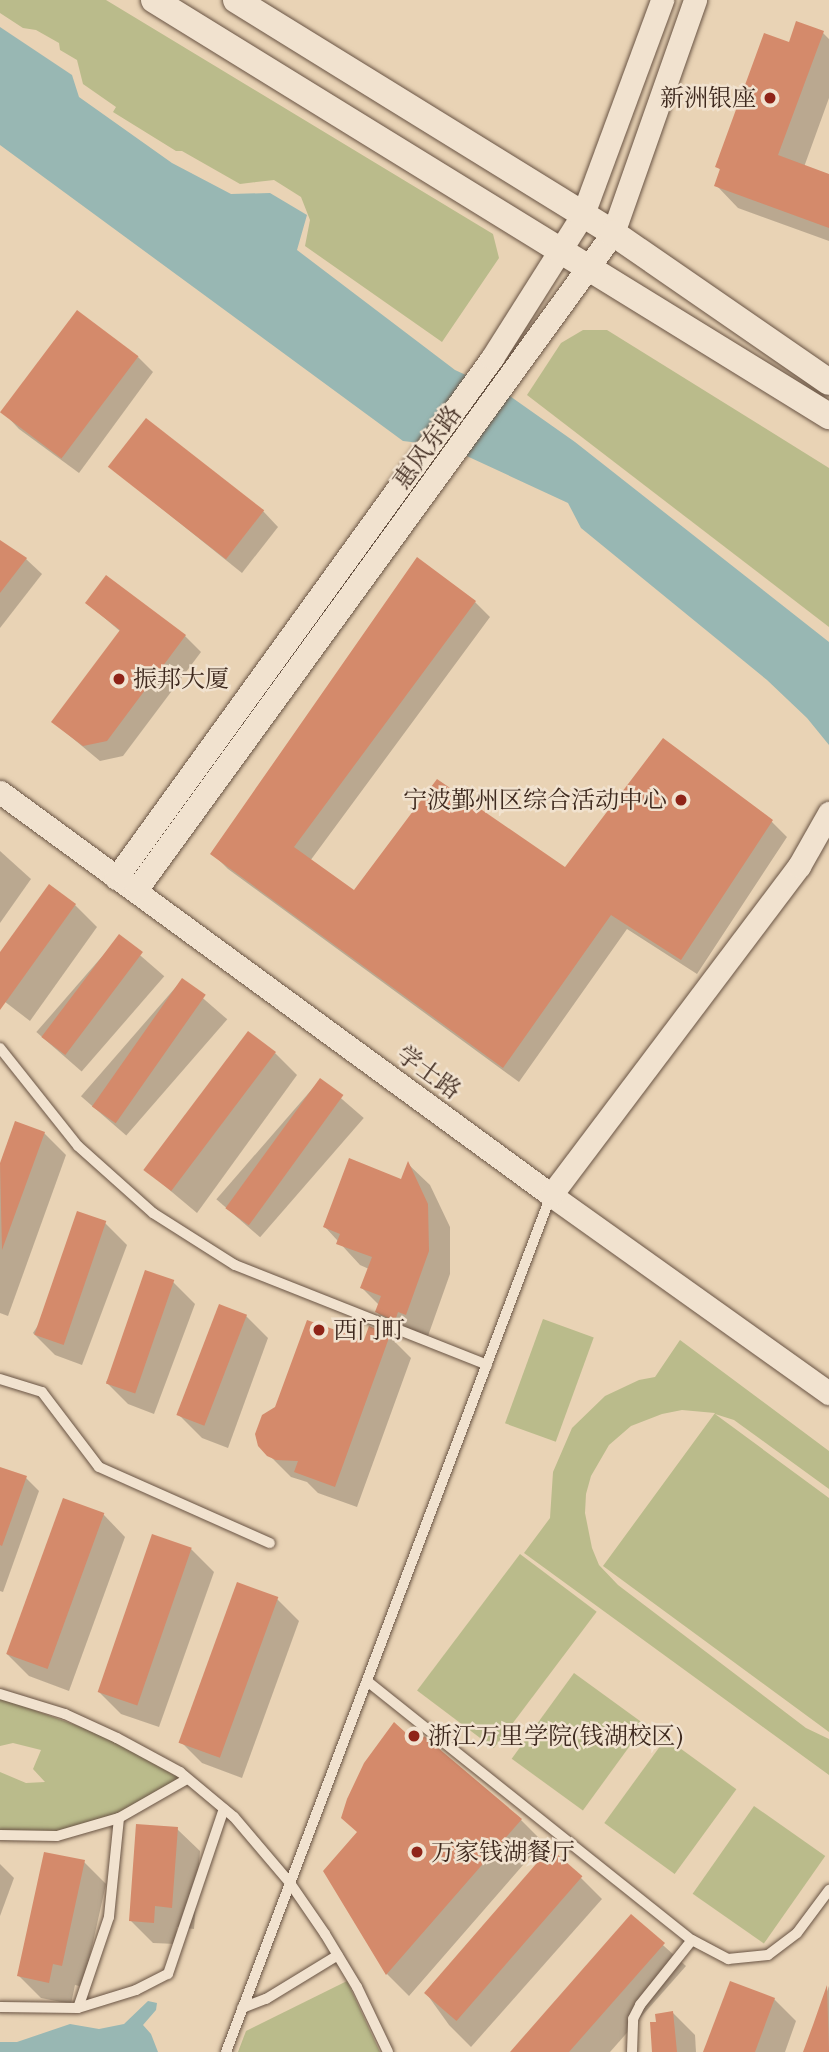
<!DOCTYPE html>
<html>
<head>
<meta charset="utf-8">
<style>
  body { margin:0 }
  #map { position:relative; width:829px; height:2052px; overflow:hidden; background:#e9d3b5; font-family:"EB Garamond","Noto Serif SC",serif }
  div>[style] { position:absolute }
  .green>* { inset:0; background:#babb8b; transform-origin:0 0 }
  .water>* { inset:0; background:#98b7b3 }
  .shadow>* { inset:0; background:#0003; transform-origin:0 0 }
  .building>* { inset:0; background:#d48a6b; transform-origin:0 0 }
  .roads { filter:drop-shadow(0 0 2px #695444) drop-shadow(0 0 2px #695444) }
  .service>* { height:10px; margin:-5px; padding:0 5px; transform-origin:5px; border-radius:5px; background:#f1e2cf }
  .tertiary>* { height:23px; margin:-11.5px; padding:0 11.5px; transform-origin:11.5px; border-radius:11.5px; background:#f1e2cf }
  .secondary>* { height:26px; margin:-13px; padding:0 13px; transform-origin:13px; border-radius:13px; background:#f1e2cf }
  .dots>* { width:19px; height:19px; translate:-50% -50%; box-sizing:border-box; border:4px solid #f1e2cf; border-radius:50% }
  span { translate:-50% -50%; white-space:nowrap; text-align:center; line-height:1.15; -webkit-text-stroke:5px #f1e2cf; paint-order:stroke }
  .poi-label { font-size:24px; color:#3e291e }
  .right { translate:-100% -50%; text-align:right }
  .left { translate:0 -50%; text-align:left }
  .street-label { font-size:24px; color:#3e291e }
</style>
</head>
<body>
<div id="map">
  <div class="green">
    <div style="clip-path:polygon(0 0,106px 0,493px 234px,499px 258px,442px 342px,305px 246px,310px 220px,301px 197px,274px 180px,240px 184px,182px 151px,176px 151px,113px 112px,116px 107px,83px 84px,77px 60px,60px 50px,59px 43px,36px 30px,23px 28px,0 13px)"></div>
    <div style="clip-path:polygon(583px 330px,607px 330px,829px 468px,829px 627px,527px 395px,561px 343px)"></div>
    <div style="left:543px;top:1319px;width:54px;height:111px;rotate:20deg"></div>
    <div style="clip-path:polygon(680px 1340px,829px 1451px,829px 1489px,734px 1420px,715px 1414px,829px 1498px,829px 1732px,603px 1566px,715px 1413px,682px 1410px,662px 1414px,631px 1426px,609px 1445px,591px 1476px,586px 1494px,585px 1513px,592px 1548px,599px 1565px,618px 1585px,806px 1728px,829px 1739px,829px 1775px,524px 1553px,550px 1518px,553px 1472px,572px 1428px,605px 1396px,639px 1380px,655px 1377px)"></div>
    <div style="left:520px;top:1554px;width:96px;height:171px;rotate:37deg"></div>
    <div style="left:574px;top:1673px;width:88px;height:106px;rotate:36deg"></div>
    <div style="clip-path:polygon(0 1698px,109px 1737px,179px 1778px,111px 1817px,56px 1834px,0 1834px,0 1772px,26px 1783px,45px 1782px,33px 1769px,41px 1750px,13px 1743px,0 1746px)"></div>
    <div style="left:666px;top:1738px;width:87px;height:105px;rotate:36deg"></div>
    <div style="left:754px;top:1806px;width:87px;height:107px;rotate:35deg"></div>
    <div style="clip-path:polygon(347px 1981px,380px 2052px,238px 2052px,246px 2031px)"></div>
  </div>
  <div class="water">
    <div style="clip-path:polygon(0 27px,72px 75px,79px 97px,172px 163px,231px 194px,270px 193px,307px 215px,297px 250px,455px 370px,507px 394px,575px 442px,829px 642px,829px 745px,807px 718px,767px 680px,581px 528px,568px 503px,445px 446px,403px 441px,0 145px)"></div>
    <div style="clip-path:polygon(148px 2001px,157px 2003px,156px 2010px,143px 2025px,151px 2034px,158px 2052px,0 2052px,0 2042px,17px 2042px,70px 2024px,99px 2029px,124px 2024px)"></div>
  </div>
  <div class="shadow">
    <div style="clip-path:polygon(823px 33px,829px 39px,829px 98px,804px 167px,829px 176px,829px 241px,738px 208px,716px 185px,721px 171px,717px 166px,790px 44px)"></div>
    <div style="clip-path:polygon(138px 357px,153px 372px,79px 473px,19px 429px,4px 413px)"></div>
    <div style="clip-path:polygon(110px 467px,263px 511px,278px 527px,242px 573px)"></div>
    <div style="clip-path:polygon(0 542px,26px 559px,42px 574px,0 628px)"></div>
    <div style="clip-path:polygon(107px 577px,185px 636px,201px 652px,123px 756px,100px 761px,53px 722px,121px 632px,87px 603px)"></div>
    <div style="clip-path:polygon(475px 602px,490px 617px,310px 861px,355px 893px,566px 869px,663px 740px,772px 822px,787px 837px,697px 974px,627px 929px,519px 1082px,228px 869px,213px 854px)"></div>
    <div style="clip-path:polygon(0 851px,31px 879px,0 923px)"></div>
    <div style="clip-path:polygon(75px 905px,97px 927px,30px 1021px,0 998px,0 955px)"></div>
    <div style="left:119px;top:937px;width:60px;height:126px;rotate:41deg"></div>
    <div style="left:182px;top:980px;width:60px;height:154px;rotate:41deg"></div>
    <div style="clip-path:polygon(275px 1053px,297px 1075px,197px 1213px,148px 1172px)"></div>
    <div style="left:320px;top:1080px;width:58px;height:158px;rotate:41deg"></div>
    <div style="clip-path:polygon(17px 1123px,44px 1133px,66px 1155px,8px 1316px,0 1313px,0 1168px)"></div>
    <div style="clip-path:polygon(408px 1164px,430px 1185px,450px 1227px,450px 1274px,428px 1336px,420px 1333px,417px 1341px,399px 1334px,377px 1312px,379px 1305px,362px 1288px,369px 1269px,360px 1265px,325px 1227px,402px 1181px)"></div>
    <div style="clip-path:polygon(105px 1223px,127px 1245px,82px 1365px,55px 1355px,33px 1333px)"></div>
    <div style="clip-path:polygon(173px 1282px,195px 1304px,154px 1414px,128px 1404px,106px 1382px)"></div>
    <div style="clip-path:polygon(246px 1316px,268px 1338px,228px 1448px,202px 1438px,180px 1416px)"></div>
    <div style="clip-path:polygon(389px 1336px,411px 1358px,357px 1507px,318px 1493px,307px 1482px,291px 1477px,268px 1454px,365px 1343px)"></div>
    <div style="clip-path:polygon(0 1469px,26px 1478px,39px 1491px,3px 1592px,0 1591px)"></div>
    <div style="clip-path:polygon(103px 1514px,125px 1537px,69px 1691px,29px 1676px,7px 1654px)"></div>
    <div style="clip-path:polygon(191px 1549px,214px 1572px,159px 1727px,121px 1714px,99px 1692px)"></div>
    <div style="clip-path:polygon(277px 1599px,299px 1621px,242px 1778px,202px 1763px,180px 1741px)"></div>
    <div style="clip-path:polygon(419px 1746px,521px 1820px,543px 1842px,409px 1996px,387px 1974px,325px 1871px,358px 1833px)"></div>
    <div style="clip-path:polygon(177px 1829px,200px 1851px,194px 1929px,177px 1927px,176px 1944px,153px 1943px,131px 1921px)"></div>
    <div style="clip-path:polygon(84px 1862px,106px 1884px,83px 1987px,75px 1985px,71px 2004px,41px 1998px,19px 1976px)"></div>
    <div style="clip-path:polygon(0 1864px,14px 1878px,0 1916px)"></div>
    <div style="clip-path:polygon(580px 1877px,602px 1899px,471px 2047px,449px 2025px,426px 1993px)"></div>
    <div style="clip-path:polygon(632px 1917px,686px 1966px,610px 2052px,512px 2052px)"></div>
    <div style="clip-path:polygon(829px 1986px,829px 2052px,805px 2052px)"></div>
    <div style="clip-path:polygon(774px 1999px,796px 2021px,785px 2052px,705px 2052px)"></div>
    <div style="clip-path:polygon(673px 2013px,695px 2035px,696px 2052px,654px 2052px,658px 2023px)"></div>
  </div>
  <div class="building">
    <div style="clip-path:polygon(796px 21px,824px 31px,778px 155px,829px 174px,829px 228px,714px 186px,720px 169px,715px 167px,764px 33px,789px 42px)"></div>
    <div style="left:77px;top:310px;width:77px;height:128px;rotate:37deg"></div>
    <div style="left:146px;top:418px;width:150px;height:62px;rotate:38deg"></div>
    <div style="clip-path:polygon(0 540px,27px 558px,0 593px)"></div>
    <div style="clip-path:polygon(417px 557px,476px 601px,294px 847px,354px 890px,437px 779px,565px 867px,663px 738px,773px 820px,681px 960px,611px 915px,503px 1068px,210px 854px)"></div>
    <div style="clip-path:polygon(106px 575px,186px 635px,107px 741px,83px 746px,51px 722px,120px 630px,85px 603px)"></div>
    <div style="clip-path:polygon(49px 884px,76px 904px,0 1010px,0 952px)"></div>
    <div style="left:119px;top:934px;width:30px;height:129px;rotate:37deg"></div>
    <div style="left:182px;top:978px;width:29px;height:157px;rotate:35deg"></div>
    <div style="left:248px;top:1031px;width:35px;height:174px;rotate:37deg"></div>
    <div style="left:320px;top:1078px;width:29px;height:161px;rotate:36deg"></div>
    <div style="clip-path:polygon(15px 1121px,45px 1132px,2px 1250px,0 1163px)"></div>
    <div style="clip-path:polygon(349px 1158px,401px 1179px,408px 1161px,428px 1204px,429px 1251px,406px 1315px,398px 1312px,395px 1321px,375px 1312px,381px 1296px,360px 1288px,372px 1257px,336px 1244px,340px 1234px,323px 1227px)"></div>
    <div style="left:77px;top:1211px;width:31px;height:131px;rotate:19deg"></div>
    <div style="left:145px;top:1270px;width:31px;height:120px;rotate:19deg"></div>
    <div style="left:219px;top:1304px;width:30px;height:119px;rotate:21deg"></div>
    <div style="clip-path:polygon(307px 1320px,364px 1340px,369px 1326px,390px 1335px,335px 1487px,294px 1472px,298px 1461px,276px 1460px,267px 1456px,258px 1446px,255px 1434px,262px 1415px,275px 1407px)"></div>
    <div style="clip-path:polygon(0 1467px,27px 1476px,2px 1546px,0 1545px)"></div>
    <div style="left:63px;top:1498px;width:44px;height:166px;rotate:20deg"></div>
    <div style="left:152px;top:1534px;width:42px;height:167px;rotate:19deg"></div>
    <div style="left:237px;top:1582px;width:44px;height:171px;rotate:20deg"></div>
    <div style="clip-path:polygon(394px 1722px,418px 1744px,424px 1736px,522px 1819px,386px 1975px,323px 1871px,357px 1832px,341px 1818px,347px 1799px,364px 1763px)"></div>
    <div style="clip-path:polygon(136px 1824px,178px 1827px,172px 1908px,155px 1906px,154px 1923px,129px 1921px)"></div>
    <div style="left:550px;top:1848px;width:43px;height:192px;rotate:41deg"></div>
    <div style="clip-path:polygon(44px 1852px,85px 1860px,62px 1966px,53px 1964px,49px 1983px,17px 1976px)"></div>
    <div style="clip-path:polygon(631px 1914px,665px 1943px,569px 2052px,510px 2052px)"></div>
    <div style="clip-path:polygon(730px 1981px,775px 1998px,755px 2052px,703px 2052px)"></div>
    <div style="clip-path:polygon(827px 1985px,829px 2052px,803px 2052px,813px 2025px)"></div>
    <div style="clip-path:polygon(673px 2011px,677px 2052px,652px 2052px,650px 2022px,656px 2022px,655px 2014px)"></div>
  </div>
  <div class="roads">
    <div class="service">
      <div style="left:0;top:1048px;width:125px;rotate:51.5deg"></div>
      <div style="left:78px;top:1146px;width:101px;rotate:41.8deg"></div>
      <div style="left:153px;top:1213px;width:97px;rotate:32.4deg"></div>
      <div style="left:235px;top:1265px;width:271px;rotate:21.6deg"></div>
      <div style="left:0;top:1379px;width:44px;rotate:17.2deg"></div>
      <div style="left:42px;top:1392px;width:94px;rotate:52.8deg"></div>
      <div style="left:99px;top:1467px;width:187px;rotate:24deg"></div>
      <div style="left:367px;top:1681px;width:416px;rotate:38.6deg"></div>
      <div style="left:692px;top:1940px;width:41px;rotate:27.8deg"></div>
      <div style="left:728px;top:1959px;width:40px;rotate:-5.7deg"></div>
      <div style="left:768px;top:1955px;width:36px;rotate:-37deg"></div>
      <div style="left:797px;top:1933px;width:54px;rotate:-53.3deg"></div>
      <div style="left:0;top:1694px;width:68px;rotate:17.1deg"></div>
      <div style="left:65px;top:1714px;width:57px;rotate:24.8deg"></div>
      <div style="left:117px;top:1738px;width:72px;rotate:28.4deg"></div>
      <div style="left:180px;top:1772px;width:70px;rotate:39.8deg"></div>
      <div style="left:234px;top:1817px;width:87px;rotate:49.7deg"></div>
      <div style="left:290px;top:1883px;width:62px;rotate:55.5deg"></div>
      <div style="left:325px;top:1934px;width:62px;rotate:58.9deg"></div>
      <div style="left:357px;top:1987px;width:72px;rotate:64.5deg"></div>
      <div style="left:119px;top:1818px;width:100px;rotate:95.8deg"></div>
      <div style="left:109px;top:1917px;width:96px;rotate:108.8deg"></div>
      <div style="left:78px;top:2008px;width:61px;rotate:-17.2deg"></div>
      <div style="left:136px;top:1990px;width:36px;rotate:-27deg"></div>
      <div style="left:168px;top:1974px;width:174px;rotate:-71.3deg"></div>
      <div style="left:0;top:1835px;width:57px;rotate:1deg"></div>
      <div style="left:57px;top:1836px;width:65px;rotate:-16.2deg"></div>
      <div style="left:119px;top:1818px;width:78px;rotate:-29.8deg"></div>
      <div style="left:0;top:2007px;width:78px;rotate:0.7deg"></div>
      <div style="left:242px;top:2008px;width:26px;rotate:-21deg"></div>
      <div style="left:266px;top:1999px;width:84px;rotate:-31.4deg"></div>
      <div style="left:226px;top:2052px;width:917px;rotate:-69.23deg"></div>
      <div style="left:632px;top:2052px;width:33px;rotate:-88deg"></div>
      <div style="left:633px;top:2019px;width:16px;rotate:-63deg"></div>
      <div style="left:640px;top:2005px;width:83px;rotate:-51.3deg"></div>
    </div>
    <div class="tertiary">
      <div style="left:0;top:792px;width:683px;rotate:36.18deg"></div>
      <div style="left:551px;top:1195px;width:341px;rotate:35.5deg"></div>
      <div style="left:116px;top:878px;width:642px;rotate:-54.13deg"></div>
      <div style="left:492px;top:358px;width:170px;rotate:-57.7deg"></div>
      <div style="left:583px;top:214px;width:228px;rotate:-69.7deg"></div>
      <div style="left:136px;top:890px;width:812px;rotate:-54.02deg"></div>
      <div style="left:613px;top:233px;width:247px;rotate:-70.6deg"></div>
      <div style="left:551px;top:1195px;width:412px;rotate:-53deg"></div>
      <div style="left:799px;top:866px;width:61px;rotate:-60.5deg"></div>
    </div>
    <div class="secondary">
      <div style="left:154px;top:0;width:793px;rotate:31.65deg"></div>
      <div style="left:236px;top:0;width:443px;rotate:31.7deg"></div>
      <div style="left:613px;top:233px;width:262px;rotate:34.6deg"></div>
    </div>
  </div>
  <div class="dots">
    <div style="left:770px;top:98px;background:#8f2418"></div>
    <div style="left:119px;top:679px;background:#8f2418"></div>
    <div style="left:681px;top:800px;background:#8f2418"></div>
    <div style="left:319px;top:1330px;background:#8f2418"></div>
    <div style="left:414px;top:1736px;background:#8f2418"></div>
    <div style="left:417px;top:1852px;background:#8f2418"></div>
  </div>
  <div class="poi-label">
    <span class="right" style="left:756px;top:98px">新洲银座</span>
    <span class="left" style="left:133px;top:679px">振邦大厦</span>
    <span class="right" style="left:667px;top:800px">宁波鄞州区综合活动中心</span>
    <span class="left" style="left:333px;top:1330px">西门町</span>
    <span class="left" style="left:428px;top:1736px">浙江万里学院(钱湖校区)</span>
    <span class="left" style="left:431px;top:1852px">万家钱湖餐厅</span>
  </div>
  <div class="street-label">
    <span style="left:427px;top:447px;rotate:-54deg">惠风东路</span>
    <span style="left:429px;top:1072px;rotate:36deg">学士路</span>
  </div>
</div>
</body>
</html>
